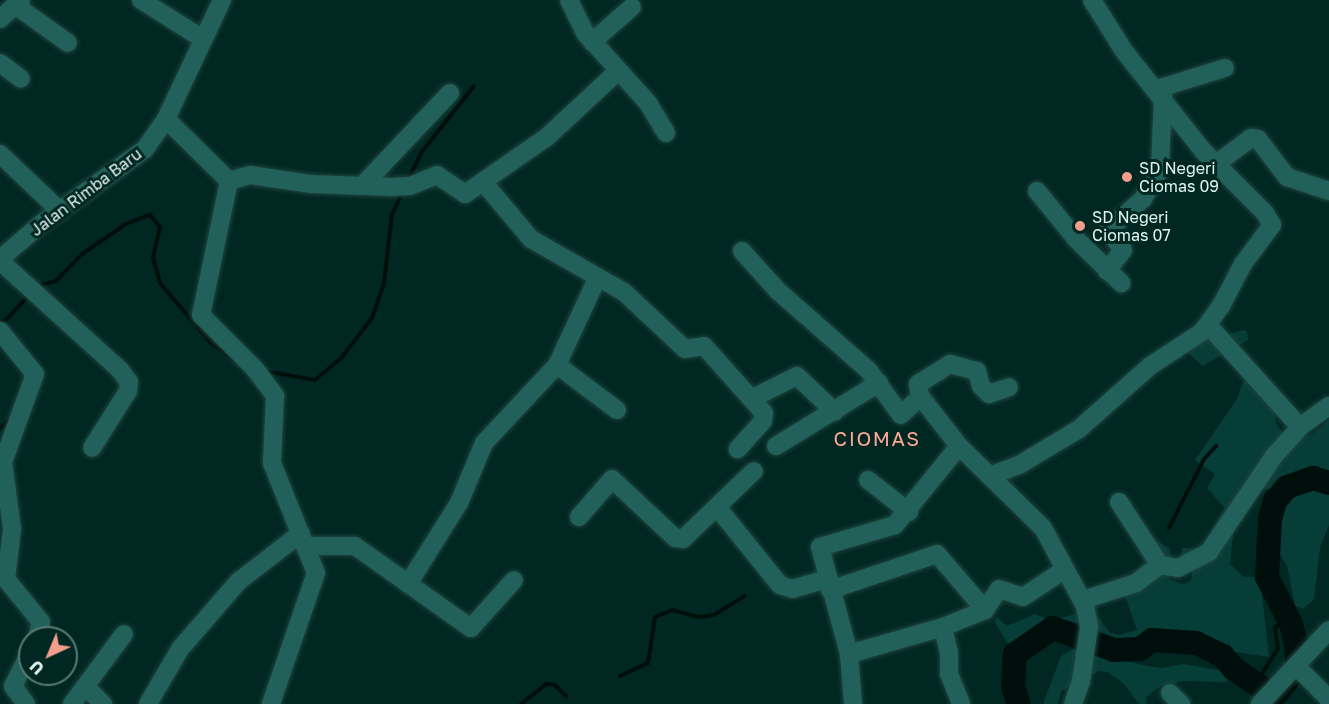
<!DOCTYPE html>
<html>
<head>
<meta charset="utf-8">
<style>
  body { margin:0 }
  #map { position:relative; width:1329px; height:704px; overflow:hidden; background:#002722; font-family:"Golos Text",sans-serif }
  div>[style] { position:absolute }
  .green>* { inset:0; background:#073d37 }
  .stream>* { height:4px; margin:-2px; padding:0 2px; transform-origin:2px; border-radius:2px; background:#000f0c }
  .river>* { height:24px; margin:-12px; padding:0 12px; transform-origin:12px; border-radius:12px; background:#000f0c }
  .roads { filter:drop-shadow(0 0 2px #1f443f) drop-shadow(0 0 2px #1f443f) }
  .minor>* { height:18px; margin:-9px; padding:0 9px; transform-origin:9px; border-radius:9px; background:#226159 }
  .dots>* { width:16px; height:16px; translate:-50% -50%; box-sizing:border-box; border:3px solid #002722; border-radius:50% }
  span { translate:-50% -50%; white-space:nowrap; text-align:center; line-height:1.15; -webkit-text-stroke:6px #002722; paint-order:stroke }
  .poi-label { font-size:16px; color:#e0f4f0 }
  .left { translate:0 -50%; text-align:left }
  .street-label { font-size:16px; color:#e0f4f0 }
  .quarter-label { font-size:20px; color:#f9a896; letter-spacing:1.5px }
  .north { position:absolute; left:18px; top:626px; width:60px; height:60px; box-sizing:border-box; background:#002722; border:2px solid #5a7974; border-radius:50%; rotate:224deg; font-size:16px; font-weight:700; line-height:24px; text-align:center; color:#e0f4f0 }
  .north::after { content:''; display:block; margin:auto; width:21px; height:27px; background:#f49d8b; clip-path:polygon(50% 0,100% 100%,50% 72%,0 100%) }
</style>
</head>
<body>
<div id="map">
  <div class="green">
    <div style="clip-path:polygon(1192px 329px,1227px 335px,1242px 330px,1247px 331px,1248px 340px,1203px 366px,1178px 344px)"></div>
    <div style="clip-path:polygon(1245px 377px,1275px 402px,1276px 423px,1286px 439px,1312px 434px,1329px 420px,1329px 525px,1320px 548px,1314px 599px,1303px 609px,1295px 606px,1287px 566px,1276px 548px,1280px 488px,1257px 490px,1235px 517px,1230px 564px,1244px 577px,1260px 577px,1269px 657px,1215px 649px,1188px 637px,1158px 634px,1137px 642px,1102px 644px,1094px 640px,1084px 622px,1052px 625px,1013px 652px,994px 621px,997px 617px,1007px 626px,1035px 614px,1050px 620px,1094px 610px,1110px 633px,1119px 635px,1137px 630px,1121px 585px,1145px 562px,1139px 553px,1154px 539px,1169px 548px,1172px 556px,1166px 574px,1170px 580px,1184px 584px,1191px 580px,1192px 573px,1181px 560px,1182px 548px,1200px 548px,1225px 508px,1207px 488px,1215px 474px,1195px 460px,1237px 399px)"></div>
    <div style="clip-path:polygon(1076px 648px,1146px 666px,1163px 668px,1183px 664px,1229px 672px,1233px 678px,1225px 682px,1184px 681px,1161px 686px,1146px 697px,1147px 704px,1139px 704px,1124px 684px,1108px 672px,1099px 671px,1061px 691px,1058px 704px,1043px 704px,1061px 656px)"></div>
  </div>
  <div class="stream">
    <div style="left:408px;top:180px;width:30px;rotate:-64deg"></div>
    <div style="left:421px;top:153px;width:85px;rotate:-51.7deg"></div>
    <div style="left:37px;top:286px;width:20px;rotate:-15deg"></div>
    <div style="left:56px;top:281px;width:37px;rotate:-46deg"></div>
    <div style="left:82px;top:254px;width:53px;rotate:-34.3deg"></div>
    <div style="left:126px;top:224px;width:26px;rotate:-21deg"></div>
    <div style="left:150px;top:215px;width:16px;rotate:50deg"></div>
    <div style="left:160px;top:227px;width:32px;rotate:103deg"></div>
    <div style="left:153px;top:258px;width:26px;rotate:74deg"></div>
    <div style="left:160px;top:283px;width:77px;rotate:49.7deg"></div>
    <div style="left:210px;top:342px;width:39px;rotate:37deg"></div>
    <div style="left:0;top:321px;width:6px;rotate:-9deg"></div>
    <div style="left:6px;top:320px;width:35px;rotate:-47deg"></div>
    <div style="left:265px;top:371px;width:51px;rotate:10.2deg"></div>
    <div style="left:315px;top:380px;width:35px;rotate:-40deg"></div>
    <div style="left:342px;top:357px;width:49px;rotate:-52.4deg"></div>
    <div style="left:372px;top:318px;width:37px;rotate:-71deg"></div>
    <div style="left:384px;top:283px;width:68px;rotate:-83.3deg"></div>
    <div style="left:392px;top:215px;width:24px;rotate:-66deg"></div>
    <div style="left:0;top:429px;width:17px;rotate:-45deg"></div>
    <div style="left:1169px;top:528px;width:77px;rotate:-63.1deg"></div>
    <div style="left:1204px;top:459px;width:18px;rotate:-47deg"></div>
    <div style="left:620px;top:676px;width:31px;rotate:-25deg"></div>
    <div style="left:648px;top:663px;width:47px;rotate:-81.3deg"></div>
    <div style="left:655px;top:617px;width:18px;rotate:-22deg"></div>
    <div style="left:672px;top:610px;width:28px;rotate:15deg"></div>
    <div style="left:699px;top:617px;width:15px;rotate:-8deg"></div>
    <div style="left:714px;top:615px;width:36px;rotate:-32deg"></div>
    <div style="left:1257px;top:682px;width:39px;rotate:-58deg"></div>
    <div style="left:1278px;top:649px;width:22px;rotate:-98deg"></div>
    <div style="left:1275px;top:627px;width:16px;rotate:-27deg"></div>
    <div style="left:521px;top:704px;width:33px;rotate:-38deg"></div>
    <div style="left:547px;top:684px;width:8px;rotate:7deg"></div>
    <div style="left:555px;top:685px;width:16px;rotate:45deg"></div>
  </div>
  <div class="river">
    <div style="left:1019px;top:704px;width:18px;rotate:-109deg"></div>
    <div style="left:1013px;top:687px;width:33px;rotate:-87deg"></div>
    <div style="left:1015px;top:654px;width:46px;rotate:-34.4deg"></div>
    <div style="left:1053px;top:628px;width:65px;rotate:19.8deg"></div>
    <div style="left:1114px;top:650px;width:26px;rotate:-2deg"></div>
    <div style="left:1140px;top:649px;width:15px;rotate:-37deg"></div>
    <div style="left:1152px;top:640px;width:44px;rotate:3.9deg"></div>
    <div style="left:1196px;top:643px;width:30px;rotate:26deg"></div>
    <div style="left:1223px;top:656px;width:17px;rotate:50deg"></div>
    <div style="left:1234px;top:669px;width:45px;rotate:34deg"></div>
    <div style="left:1271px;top:694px;width:6px;rotate:-9deg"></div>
    <div style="left:1277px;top:693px;width:32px;rotate:-51deg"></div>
    <div style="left:1297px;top:668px;width:23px;rotate:-92deg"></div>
    <div style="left:1296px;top:645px;width:22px;rotate:-103deg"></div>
    <div style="left:1291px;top:624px;width:53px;rotate:-117.1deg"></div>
    <div style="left:1267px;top:577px;width:58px;rotate:-87deg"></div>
    <div style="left:1270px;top:519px;width:19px;rotate:-74deg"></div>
    <div style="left:1275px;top:501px;width:18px;rotate:-49deg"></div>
    <div style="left:1287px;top:487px;width:28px;rotate:-19deg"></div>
    <div style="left:1313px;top:478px;width:17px;rotate:17deg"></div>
  </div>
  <div class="roads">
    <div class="minor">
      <div style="left:141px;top:0;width:73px;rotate:32.2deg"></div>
      <div style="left:569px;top:0;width:37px;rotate:64deg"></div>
      <div style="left:585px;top:33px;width:94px;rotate:48deg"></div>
      <div style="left:648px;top:103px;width:35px;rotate:59deg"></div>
      <div style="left:15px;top:5px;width:65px;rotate:35.6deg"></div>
      <div style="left:0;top:19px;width:28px;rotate:-42deg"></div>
      <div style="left:592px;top:42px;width:53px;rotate:-41.2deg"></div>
      <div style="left:0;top:63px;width:26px;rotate:37deg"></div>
      <div style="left:1157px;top:89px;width:71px;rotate:-17.2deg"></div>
      <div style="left:166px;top:119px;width:88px;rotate:44.5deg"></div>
      <div style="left:229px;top:181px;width:137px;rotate:101.8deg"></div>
      <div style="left:201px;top:315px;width:76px;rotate:45deg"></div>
      <div style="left:255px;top:369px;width:34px;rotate:53deg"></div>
      <div style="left:275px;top:396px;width:67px;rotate:92.6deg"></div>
      <div style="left:272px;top:463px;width:118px;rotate:68.2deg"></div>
      <div style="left:316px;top:573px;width:139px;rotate:109deg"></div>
      <div style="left:0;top:154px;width:81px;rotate:43.5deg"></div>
      <div style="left:1216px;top:164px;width:44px;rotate:-36.6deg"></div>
      <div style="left:1251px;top:138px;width:7px;rotate:8deg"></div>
      <div style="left:1258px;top:139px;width:48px;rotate:52.7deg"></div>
      <div style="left:1287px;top:177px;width:44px;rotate:18.4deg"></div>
      <div style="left:229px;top:181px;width:22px;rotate:-16deg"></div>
      <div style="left:250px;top:175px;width:62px;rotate:8.4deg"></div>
      <div style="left:311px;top:184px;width:80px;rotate:2.1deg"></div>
      <div style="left:391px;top:187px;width:19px;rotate:-3deg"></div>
      <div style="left:410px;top:186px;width:29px;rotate:-22deg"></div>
      <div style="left:437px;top:175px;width:34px;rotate:34deg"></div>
      <div style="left:465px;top:194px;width:100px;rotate:-34.8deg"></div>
      <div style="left:547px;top:137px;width:97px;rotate:-42.9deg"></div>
      <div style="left:484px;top:183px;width:73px;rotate:50deg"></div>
      <div style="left:531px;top:239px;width:107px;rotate:29.7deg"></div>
      <div style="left:624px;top:292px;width:83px;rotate:43.1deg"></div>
      <div style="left:685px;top:349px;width:19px;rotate:-9deg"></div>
      <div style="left:704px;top:346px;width:90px;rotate:48.2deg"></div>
      <div style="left:764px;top:413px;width:8px;rotate:97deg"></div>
      <div style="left:763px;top:421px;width:38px;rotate:132deg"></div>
      <div style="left:362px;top:186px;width:128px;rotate:-46.6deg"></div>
      <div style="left:1037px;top:191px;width:63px;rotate:50.8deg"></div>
      <div style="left:1077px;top:240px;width:62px;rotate:44.3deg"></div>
      <div style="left:742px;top:251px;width:54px;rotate:48deg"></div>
      <div style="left:778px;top:291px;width:121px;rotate:41.3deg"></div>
      <div style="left:869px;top:371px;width:54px;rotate:54deg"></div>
      <div style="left:901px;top:415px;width:26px;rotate:-43deg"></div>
      <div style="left:920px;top:397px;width:13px;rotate:-99deg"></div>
      <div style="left:918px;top:384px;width:38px;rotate:-32deg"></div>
      <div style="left:950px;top:364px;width:28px;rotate:15deg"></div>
      <div style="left:977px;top:371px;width:16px;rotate:75deg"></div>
      <div style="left:981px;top:386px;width:11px;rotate:45deg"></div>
      <div style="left:989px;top:394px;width:21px;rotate:-19deg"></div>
      <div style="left:0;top:259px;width:54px;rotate:-40.5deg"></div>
      <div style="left:41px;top:224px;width:128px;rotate:-35.8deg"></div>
      <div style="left:145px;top:149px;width:37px;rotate:-55deg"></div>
      <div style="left:166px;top:119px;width:132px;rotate:-64.8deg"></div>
      <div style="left:0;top:261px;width:162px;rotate:42.2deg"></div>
      <div style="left:120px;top:370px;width:15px;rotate:53deg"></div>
      <div style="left:129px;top:382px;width:9px;rotate:96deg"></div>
      <div style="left:128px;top:391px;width:67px;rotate:122.3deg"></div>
      <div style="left:1107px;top:271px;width:26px;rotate:-53deg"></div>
      <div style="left:1123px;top:250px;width:25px;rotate:-127deg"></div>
      <div style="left:1108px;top:230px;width:47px;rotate:-41.5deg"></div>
      <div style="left:1143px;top:199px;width:35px;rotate:-61deg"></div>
      <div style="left:1160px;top:168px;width:72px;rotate:-87.6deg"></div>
      <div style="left:1208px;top:325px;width:137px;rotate:48deg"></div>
      <div style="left:1300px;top:427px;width:36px;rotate:-36deg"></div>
      <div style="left:0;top:331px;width:55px;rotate:50.9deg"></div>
      <div style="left:35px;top:374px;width:94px;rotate:110deg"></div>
      <div style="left:3px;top:462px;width:68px;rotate:82.3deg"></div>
      <div style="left:12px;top:529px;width:50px;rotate:96.8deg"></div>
      <div style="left:6px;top:579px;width:55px;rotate:50.9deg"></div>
      <div style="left:41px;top:622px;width:16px;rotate:104deg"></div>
      <div style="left:557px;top:365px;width:75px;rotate:36.9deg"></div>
      <div style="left:920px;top:396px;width:63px;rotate:52deg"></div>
      <div style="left:959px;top:446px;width:102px;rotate:129deg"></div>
      <div style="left:895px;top:525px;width:78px;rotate:163.7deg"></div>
      <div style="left:820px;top:547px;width:111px;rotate:74.8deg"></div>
      <div style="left:849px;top:654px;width:98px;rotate:-16deg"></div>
      <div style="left:943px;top:627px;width:45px;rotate:-22deg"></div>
      <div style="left:985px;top:610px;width:25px;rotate:-56deg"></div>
      <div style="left:999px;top:589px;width:25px;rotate:18deg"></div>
      <div style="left:1023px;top:597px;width:49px;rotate:-33.4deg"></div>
      <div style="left:753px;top:398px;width:49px;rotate:-26.6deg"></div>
      <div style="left:797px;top:376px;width:52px;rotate:43.5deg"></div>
      <div style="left:776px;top:446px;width:121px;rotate:-31.5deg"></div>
      <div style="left:959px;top:446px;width:117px;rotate:44.3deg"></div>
      <div style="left:1043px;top:528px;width:89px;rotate:61.7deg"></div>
      <div style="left:1085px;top:606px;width:21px;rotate:79deg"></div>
      <div style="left:1089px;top:627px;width:55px;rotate:98.4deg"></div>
      <div style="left:1081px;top:681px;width:24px;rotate:109deg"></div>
      <div style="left:990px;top:476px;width:31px;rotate:-21deg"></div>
      <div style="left:1019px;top:465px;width:70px;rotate:-31deg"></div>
      <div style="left:1079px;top:429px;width:95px;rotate:-41.6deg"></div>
      <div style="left:1150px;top:366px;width:62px;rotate:-33.2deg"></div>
      <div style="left:1202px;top:332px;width:32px;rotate:-54deg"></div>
      <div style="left:1221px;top:306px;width:47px;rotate:-62.4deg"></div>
      <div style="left:1243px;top:264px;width:49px;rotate:-53.4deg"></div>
      <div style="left:1272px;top:225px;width:14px;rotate:-120deg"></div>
      <div style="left:1265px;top:213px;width:86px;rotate:-135deg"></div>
      <div style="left:1204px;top:152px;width:129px;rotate:-128.4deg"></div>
      <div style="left:1124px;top:51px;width:60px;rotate:-122.1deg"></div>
      <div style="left:868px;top:480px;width:52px;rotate:38deg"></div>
      <div style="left:1119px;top:502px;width:75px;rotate:56.9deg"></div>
      <div style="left:717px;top:507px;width:100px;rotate:51.1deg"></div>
      <div style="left:780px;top:585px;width:13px;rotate:18deg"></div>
      <div style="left:792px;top:589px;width:36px;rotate:-16deg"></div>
      <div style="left:579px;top:517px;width:50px;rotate:-49deg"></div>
      <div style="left:612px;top:479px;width:86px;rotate:43.1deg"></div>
      <div style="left:675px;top:538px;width:8px;rotate:7deg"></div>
      <div style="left:683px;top:539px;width:98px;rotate:-43.8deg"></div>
      <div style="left:306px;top:546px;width:49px"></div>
      <div style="left:355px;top:546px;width:142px;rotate:35.3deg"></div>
      <div style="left:471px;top:628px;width:64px;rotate:-48.1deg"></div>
      <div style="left:408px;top:584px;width:96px;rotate:-57.8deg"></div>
      <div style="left:459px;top:503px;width:65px;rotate:-67.4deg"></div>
      <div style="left:484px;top:443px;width:107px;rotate:-46.9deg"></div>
      <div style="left:557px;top:365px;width:95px;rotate:-65.1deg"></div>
      <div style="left:830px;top:590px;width:113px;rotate:-18.6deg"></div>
      <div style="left:937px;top:554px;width:74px;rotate:49.4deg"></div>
      <div style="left:1083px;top:600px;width:56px;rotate:-17.8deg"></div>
      <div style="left:1136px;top:583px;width:30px;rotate:-37deg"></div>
      <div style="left:1160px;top:565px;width:18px;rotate:9deg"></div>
      <div style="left:1178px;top:568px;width:35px;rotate:-27deg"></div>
      <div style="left:1209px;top:552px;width:116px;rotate:-55.9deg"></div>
      <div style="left:1274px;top:456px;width:39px;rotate:-48deg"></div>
      <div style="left:943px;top:627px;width:26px;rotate:77deg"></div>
      <div style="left:949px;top:652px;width:22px;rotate:90deg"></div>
      <div style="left:949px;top:674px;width:32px;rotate:68deg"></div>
      <div style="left:849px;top:654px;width:50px;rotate:85.4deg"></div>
      <div style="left:1297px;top:667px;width:45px;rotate:45deg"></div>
      <div style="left:87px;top:688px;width:23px;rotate:45deg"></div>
      <div style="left:1170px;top:693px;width:16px;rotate:45deg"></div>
      <div style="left:26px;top:704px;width:22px;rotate:-126deg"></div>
      <div style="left:13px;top:686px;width:37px;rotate:-63deg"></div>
      <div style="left:72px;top:704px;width:87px;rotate:-53.4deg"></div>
      <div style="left:148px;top:704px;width:64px;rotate:-59.8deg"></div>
      <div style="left:180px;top:649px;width:90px;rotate:-49.1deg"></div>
      <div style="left:239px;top:581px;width:78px;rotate:-37.7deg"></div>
      <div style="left:1260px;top:704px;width:101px;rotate:-47deg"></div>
    </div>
  </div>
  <div class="dots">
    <div style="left:1127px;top:177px;background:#f49d8b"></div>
    <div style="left:1080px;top:226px;background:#f49d8b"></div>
  </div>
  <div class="poi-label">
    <span class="left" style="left:1139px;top:177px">SD Negeri<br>Ciomas 09</span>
    <span class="left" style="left:1092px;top:226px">SD Negeri<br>Ciomas 07</span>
  </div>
  <div class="street-label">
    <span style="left:86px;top:192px;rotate:-37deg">Jalan Rimba Baru</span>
  </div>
  <div class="quarter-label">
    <span style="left:877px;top:438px">CIOMAS</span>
  </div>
  <div class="north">U</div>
</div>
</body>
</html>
